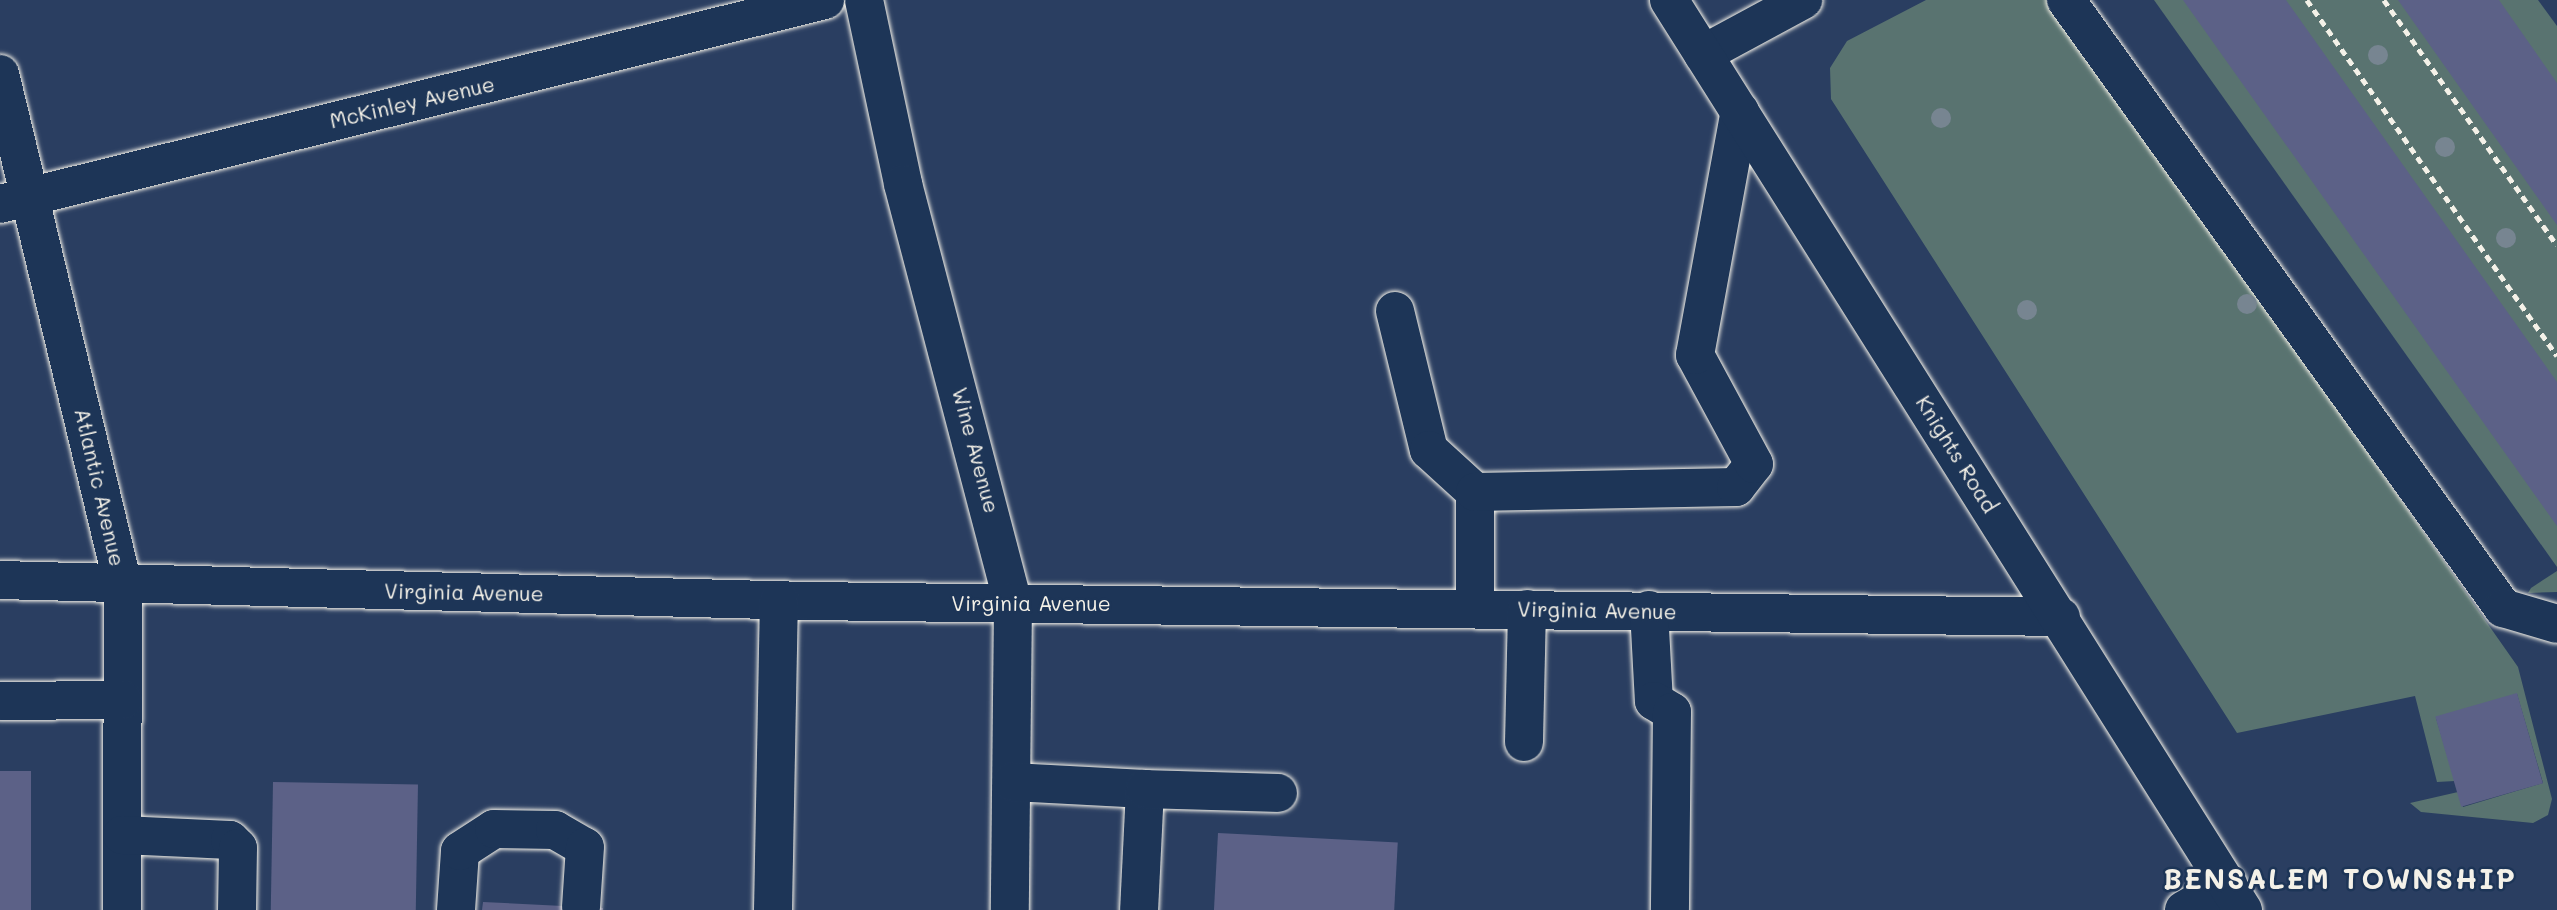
<!DOCTYPE html>
<html>
<head>
<meta charset="utf-8">
<style>
  body { margin:0 }
  #map { position:relative; width:2557px; height:910px; overflow:hidden; background:#2a3e61; font-family:Mali,sans-serif }
  div>[style] { position:absolute }
  .green>* { inset:0; background:#597370 }
  .building>* { inset:0; background:#5c6187; transform-origin:0 0 }
  .path>* { height:4.5px; margin-top:-2.25px; transform-origin:0; background:repeating-linear-gradient(90deg,#f4f1e8 0 7px,transparent 0 12px) }
  .roads { filter:drop-shadow(0 0 2px #f4f1e8) drop-shadow(0 0 2px #f4f1e8) }
  .minor>* { height:38px; margin:-19px; padding:0 19px; transform-origin:19px; border-radius:19px; background:#1d3557 }
  .major>* { height:38px; margin:-19px; padding:0 19px; transform-origin:19px; border-radius:19px; background:#1d3557 }
  .trees>* { width:20px; height:20px; margin:-10px; border-radius:50%; background:#778591 }
  span { translate:-50% -50%; white-space:nowrap; text-align:center; line-height:1.15; -webkit-text-stroke:5px #1d3557; paint-order:stroke }
  .street-label { font-size:21px; color:#f4f1e8 }
  .district-label { font-size:28px; color:#f4f1e8; font-weight:700; letter-spacing:2px }
</style>
</head>
<body>
<div id="map">
  <div class="green">
    <div style="clip-path:polygon(1926px 0,2050px 0,2518px 667px,2552px 799px,2548px 815px,2533px 823px,2421px 812px,2410px 803px,2458px 792px,2463px 807px,2543px 783px,2517px 694px,2436px 718px,2455px 781px,2437px 782px,2415px 696px,2237px 733px,1831px 99px,1830px 68px,1847px 41px)"></div>
    <div style="clip-path:polygon(2154px 0,2538px 0,2557px 26px,2557px 567px)"></div>
    <div style="clip-path:polygon(2557px 571px,2557px 592px,2528px 593px,2531px 588px)"></div>
  </div>
  <div class="building">
    <div style="clip-path:polygon(2183px 0,2286px 0,2557px 382px,2557px 526px)"></div>
    <div style="clip-path:polygon(2398px 0,2499px 0,2557px 83px,2557px 225px)"></div>
    <div style="left:2517px;top:693px;width:94px;height:85px;rotate:74deg"></div>
    <div style="left:0;top:771px;width:31px;height:139px"></div>
    <div style="left:273px;top:782px;width:145px;height:128px;rotate:1deg"></div>
    <div style="left:1218px;top:833px;width:180px;height:77px;rotate:3deg"></div>
    <div style="clip-path:polygon(483px 902px,603px 908px,603px 910px,482px 910px)"></div>
  </div>
  <div class="path">
    <div style="left:2307px;top:0;width:435px;rotate:54.9deg"></div>
    <div style="left:2384px;top:0;width:300px;rotate:54.8deg"></div>
  </div>
  <div class="roads">
    <div class="minor">
      <div style="left:864px;top:0;width:188px;rotate:78deg"></div>
      <div style="left:903px;top:184px;width:433px;rotate:75.3deg"></div>
      <div style="left:1013px;top:603px;width:307px;rotate:90.6deg"></div>
      <div style="left:2066px;top:0;width:749px;rotate:54.29deg"></div>
      <div style="left:2503px;top:608px;width:56px;rotate:16.5deg"></div>
      <div style="left:1703px;top:54px;width:114px;rotate:-28.4deg"></div>
      <div style="left:0;top:74px;width:526px;rotate:76.47deg"></div>
      <div style="left:123px;top:585px;width:325px;rotate:90.2deg"></div>
      <div style="left:0;top:204px;width:850px;rotate:-13.89deg"></div>
      <div style="left:1395px;top:311px;width:143px;rotate:76.3deg"></div>
      <div style="left:1429px;top:450px;width:62px;rotate:42.4deg"></div>
      <div style="left:0;top:580px;width:808px;rotate:1.49deg"></div>
      <div style="left:808px;top:601px;width:1253px;rotate:0.73deg"></div>
      <div style="left:1475px;top:608px;width:116px;rotate:-90deg"></div>
      <div style="left:1475px;top:492px;width:261px;rotate:-1.1deg"></div>
      <div style="left:1736px;top:487px;width:29px;rotate:-52deg"></div>
      <div style="left:1754px;top:464px;width:124px;rotate:-118.4deg"></div>
      <div style="left:1695px;top:355px;width:248px;rotate:-79.6deg"></div>
      <div style="left:1649px;top:610px;width:91px;rotate:86.9deg"></div>
      <div style="left:1654px;top:701px;width:21px;rotate:31deg"></div>
      <div style="left:1672px;top:712px;width:198px;rotate:90.6deg"></div>
      <div style="left:0;top:701px;width:123px;rotate:-0.5deg"></div>
      <div style="left:1524px;top:742px;width:133px;rotate:-88.7deg"></div>
      <div style="left:1012px;top:782px;width:133px;rotate:3deg"></div>
      <div style="left:1145px;top:789px;width:121px;rotate:92.8deg"></div>
      <div style="left:1145px;top:789px;width:133px;rotate:1.7deg"></div>
      <div style="left:122px;top:835px;width:108px;rotate:2.7deg"></div>
      <div style="left:230px;top:840px;width:11px;rotate:45deg"></div>
      <div style="left:238px;top:848px;width:62px;rotate:90.9deg"></div>
      <div style="left:456px;top:910px;width:59px;rotate:-86.1deg"></div>
      <div style="left:460px;top:851px;width:40px;rotate:-32.9deg"></div>
      <div style="left:494px;top:829px;width:61px;rotate:0.9deg"></div>
      <div style="left:555px;top:830px;width:34px;rotate:30deg"></div>
      <div style="left:585px;top:847px;width:60px;rotate:93.8deg"></div>
      <div style="left:773px;top:910px;width:310px;rotate:-88.9deg"></div>
      <div style="left:2184px;top:910px;width:51px;rotate:-29.6deg"></div>
    </div>
    <div class="major">
      <div style="left:1669px;top:0;width:1076px;rotate:57.76deg"></div>
    </div>
  </div>
  <div class="trees">
    <div style="left:2378px;top:55px"></div>
    <div style="left:1941px;top:118px"></div>
    <div style="left:2445px;top:147px"></div>
    <div style="left:2506px;top:238px"></div>
    <div style="left:2247px;top:304px"></div>
    <div style="left:2027px;top:310px"></div>
  </div>
  <div class="street-label">
    <span style="left:412px;top:102px;rotate:-13deg">McKinley Avenue</span>
    <span style="left:976px;top:450px;rotate:75deg">Wine Avenue</span>
    <span style="left:1957px;top:454px;rotate:58deg">Knights Road</span>
    <span style="left:100px;top:487px;rotate:77deg">Atlantic Avenue</span>
    <span style="left:464px;top:592px;rotate:1deg">Virginia Avenue</span>
    <span style="left:1031px;top:603px">Virginia Avenue</span>
    <span style="left:1597px;top:610px;rotate:1deg">Virginia Avenue</span>
  </div>
  <div class="district-label">
    <span style="left:2340px;top:878px">BENSALEM TOWNSHIP</span>
  </div>
</div>
</body>
</html>
